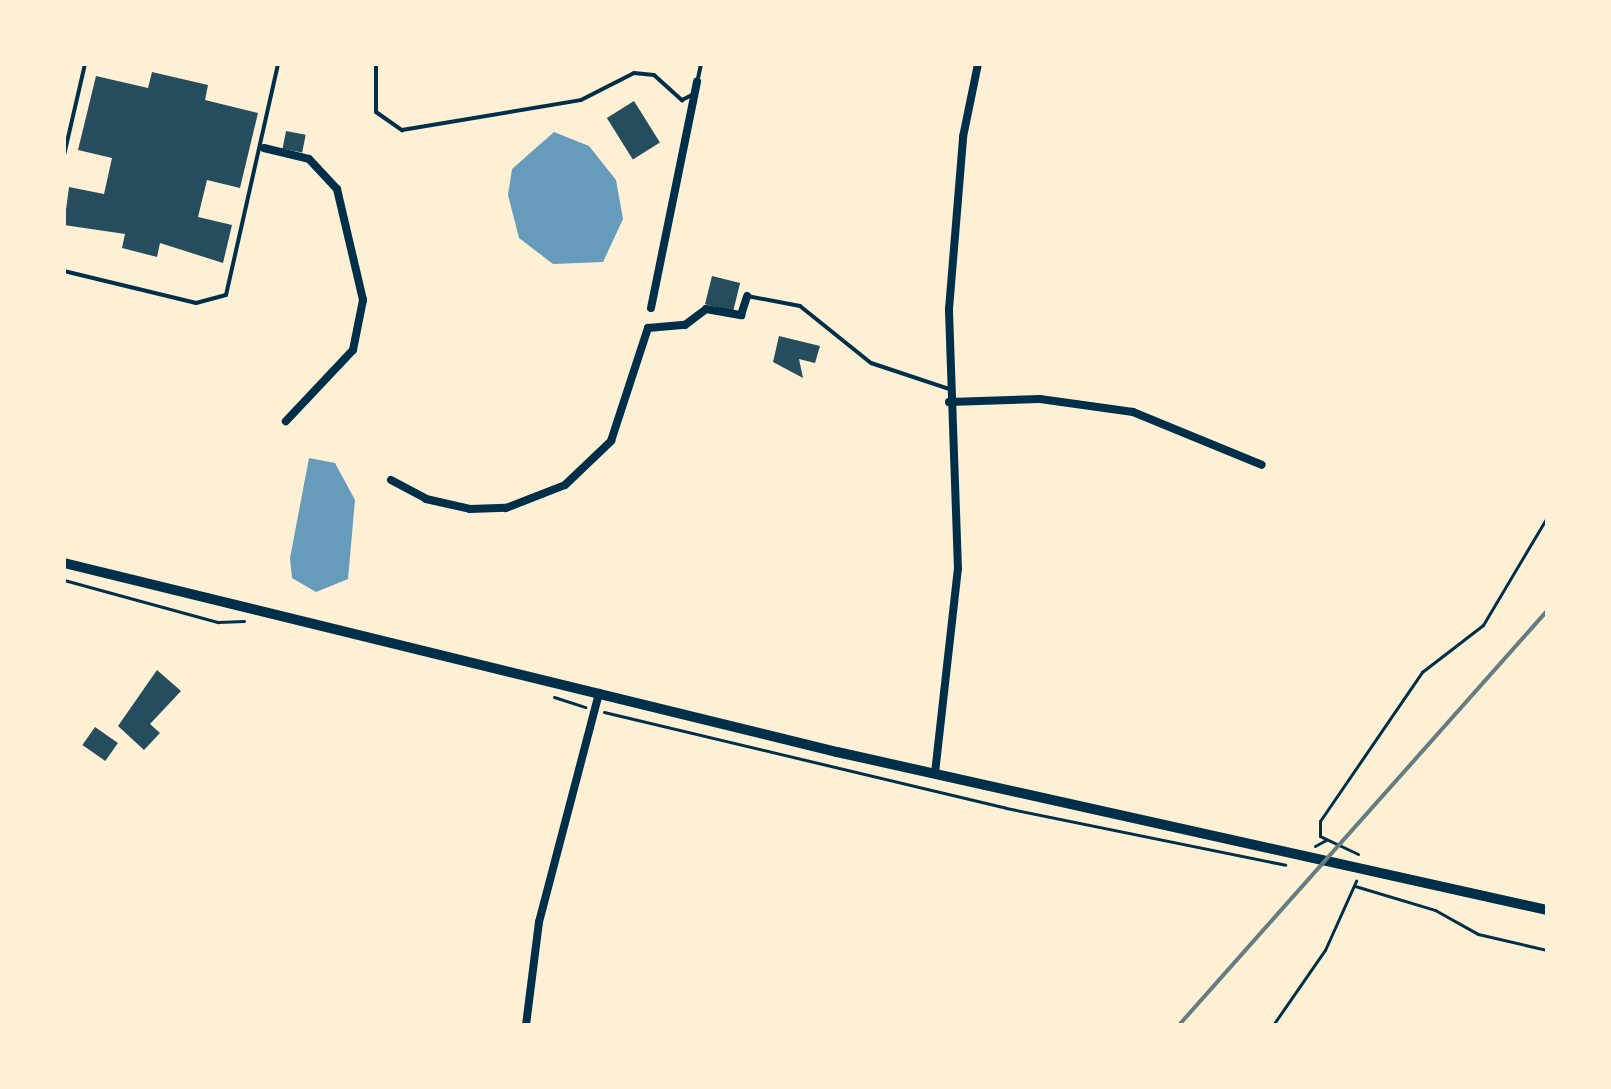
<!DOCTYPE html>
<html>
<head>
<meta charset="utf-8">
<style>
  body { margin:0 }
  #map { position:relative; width:1611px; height:1089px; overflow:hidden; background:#fdf0d5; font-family:Inter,sans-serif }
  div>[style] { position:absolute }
  .water>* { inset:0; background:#669bbc }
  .building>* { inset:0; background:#264d5e; transform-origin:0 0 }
  .path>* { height:3px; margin:-1.5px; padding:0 1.5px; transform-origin:1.5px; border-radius:1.5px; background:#003049 }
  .service>* { height:4px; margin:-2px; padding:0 2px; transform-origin:2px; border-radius:2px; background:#003049 }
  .minor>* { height:8px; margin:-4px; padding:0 4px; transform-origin:4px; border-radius:4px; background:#003049 }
  .tertiary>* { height:10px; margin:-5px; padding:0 5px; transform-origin:5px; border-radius:5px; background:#003049 }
  .rail>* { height:4px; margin:-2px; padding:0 2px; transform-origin:2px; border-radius:2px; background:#657d81 }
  span { translate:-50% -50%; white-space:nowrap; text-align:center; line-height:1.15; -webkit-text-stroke:8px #fdf0d5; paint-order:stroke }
  .frame { position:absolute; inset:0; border:66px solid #fdf0d5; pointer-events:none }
</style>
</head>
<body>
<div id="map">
  <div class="water">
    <div style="clip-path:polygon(554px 132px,589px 146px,616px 180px,623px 219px,603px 262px,553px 264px,519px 238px,508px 195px,512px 169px)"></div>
    <div style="clip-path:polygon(309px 458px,335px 463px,355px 500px,348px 579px,316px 592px,292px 578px,290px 558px)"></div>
  </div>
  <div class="building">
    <div style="clip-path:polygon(152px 72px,208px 85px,205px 100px,258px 113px,240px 188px,207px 180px,198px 217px,232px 225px,223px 263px,160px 243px,157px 257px,122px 248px,125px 234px,64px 225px,69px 187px,104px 194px,112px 158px,78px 150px,96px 76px,148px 88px)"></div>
    <div style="left:634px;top:101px;width:49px;height:32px;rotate:58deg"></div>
    <div style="left:286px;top:131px;width:20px;height:18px;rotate:11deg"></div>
    <div style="left:712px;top:276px;width:29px;height:29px;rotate:14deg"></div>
    <div style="clip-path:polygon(779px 336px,820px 346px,815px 363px,799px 359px,803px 378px,773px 362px)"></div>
    <div style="clip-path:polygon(157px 670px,181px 691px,150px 724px,160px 733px,144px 750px,118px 726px)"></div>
    <div style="left:95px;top:727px;width:28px;height:22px;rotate:35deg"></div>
  </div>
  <div class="path">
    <div style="left:64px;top:580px;width:160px;rotate:15.3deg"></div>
    <div style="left:218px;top:622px;width:26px;rotate:-2deg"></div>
    <div style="left:554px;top:697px;width:33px;rotate:18deg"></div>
    <div style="left:604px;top:712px;width:413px;rotate:13.4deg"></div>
    <div style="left:1006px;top:808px;width:285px;rotate:11.5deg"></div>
    <div style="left:1315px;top:846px;width:13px;rotate:-29deg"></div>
    <div style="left:1358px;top:854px;width:42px;rotate:-154.7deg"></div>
    <div style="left:1320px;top:836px;width:15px;rotate:-90deg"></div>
    <div style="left:1320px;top:821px;width:181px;rotate:-55.6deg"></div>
    <div style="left:1422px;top:672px;width:77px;rotate:-37.6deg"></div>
    <div style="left:1483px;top:625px;width:126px;rotate:-59.3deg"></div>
    <div style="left:1355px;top:886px;width:84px;rotate:16.7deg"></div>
    <div style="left:1435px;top:910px;width:49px;rotate:29.2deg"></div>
    <div style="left:1478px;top:934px;width:71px;rotate:13.1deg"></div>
    <div style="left:1273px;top:1025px;width:91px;rotate:-55.3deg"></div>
    <div style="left:1325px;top:950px;width:76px;rotate:-65.8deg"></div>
  </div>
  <div class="service">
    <div style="left:376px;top:64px;width:48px;rotate:90deg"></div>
    <div style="left:376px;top:112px;width:32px;rotate:35deg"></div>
    <div style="left:402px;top:130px;width:181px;rotate:-9.5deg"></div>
    <div style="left:581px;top:100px;width:59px;rotate:-27deg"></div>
    <div style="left:634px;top:73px;width:20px;rotate:6deg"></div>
    <div style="left:654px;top:75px;width:38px;rotate:42deg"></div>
    <div style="left:682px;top:100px;width:11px;rotate:-27deg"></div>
    <div style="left:697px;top:83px;width:19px;rotate:-78deg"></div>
    <div style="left:64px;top:155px;width:93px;rotate:-77deg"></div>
    <div style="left:64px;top:271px;width:136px;rotate:13.6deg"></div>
    <div style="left:196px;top:303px;width:31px;rotate:-15deg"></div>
    <div style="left:226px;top:295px;width:237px;rotate:-77.3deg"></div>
    <div style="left:747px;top:296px;width:54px;rotate:10.7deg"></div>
    <div style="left:800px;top:306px;width:91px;rotate:38.8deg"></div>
    <div style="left:871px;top:363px;width:82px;rotate:18.4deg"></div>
  </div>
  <div class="minor">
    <div style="left:264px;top:148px;width:46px;rotate:13.7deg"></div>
    <div style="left:309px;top:159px;width:41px;rotate:47deg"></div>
    <div style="left:337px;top:189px;width:114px;rotate:76.8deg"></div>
    <div style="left:363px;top:300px;width:51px;rotate:101.3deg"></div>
    <div style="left:353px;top:350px;width:98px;rotate:133.3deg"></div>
    <div style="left:651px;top:308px;width:231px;rotate:-78.5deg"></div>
    <div style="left:949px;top:402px;width:91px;rotate:-1.9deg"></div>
    <div style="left:1040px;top:399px;width:94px;rotate:8deg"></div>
    <div style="left:1133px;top:412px;width:139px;rotate:22.3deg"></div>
    <div style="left:391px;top:480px;width:40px;rotate:28deg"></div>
    <div style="left:426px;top:499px;width:45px;rotate:12.8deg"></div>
    <div style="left:470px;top:509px;width:36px;rotate:-2deg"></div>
    <div style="left:506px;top:508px;width:63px;rotate:-21.3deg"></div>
    <div style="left:565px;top:485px;width:64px;rotate:-43.7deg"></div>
    <div style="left:611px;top:441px;width:119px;rotate:-71.9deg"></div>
    <div style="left:648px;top:328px;width:37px;rotate:-5deg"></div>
    <div style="left:685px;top:325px;width:26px;rotate:-37deg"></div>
    <div style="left:706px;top:309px;width:36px;rotate:10deg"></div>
    <div style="left:741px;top:315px;width:20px;rotate:-72deg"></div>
    <div style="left:935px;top:773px;width:205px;rotate:-83.6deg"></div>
    <div style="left:958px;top:569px;width:260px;rotate:-92deg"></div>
    <div style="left:949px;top:309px;width:173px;rotate:-85.3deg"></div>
    <div style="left:963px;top:137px;width:75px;rotate:-78.4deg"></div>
    <div style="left:526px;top:1025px;width:104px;rotate:-82.8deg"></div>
    <div style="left:539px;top:922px;width:237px;rotate:-75.3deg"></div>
  </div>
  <div class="tertiary">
    <div style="left:64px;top:563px;width:796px;rotate:13.74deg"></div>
    <div style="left:837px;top:752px;width:727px;rotate:12.55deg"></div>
  </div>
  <div class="rail">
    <div style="left:1179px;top:1025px;width:554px;rotate:-48.37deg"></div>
  </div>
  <div class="frame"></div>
</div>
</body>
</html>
